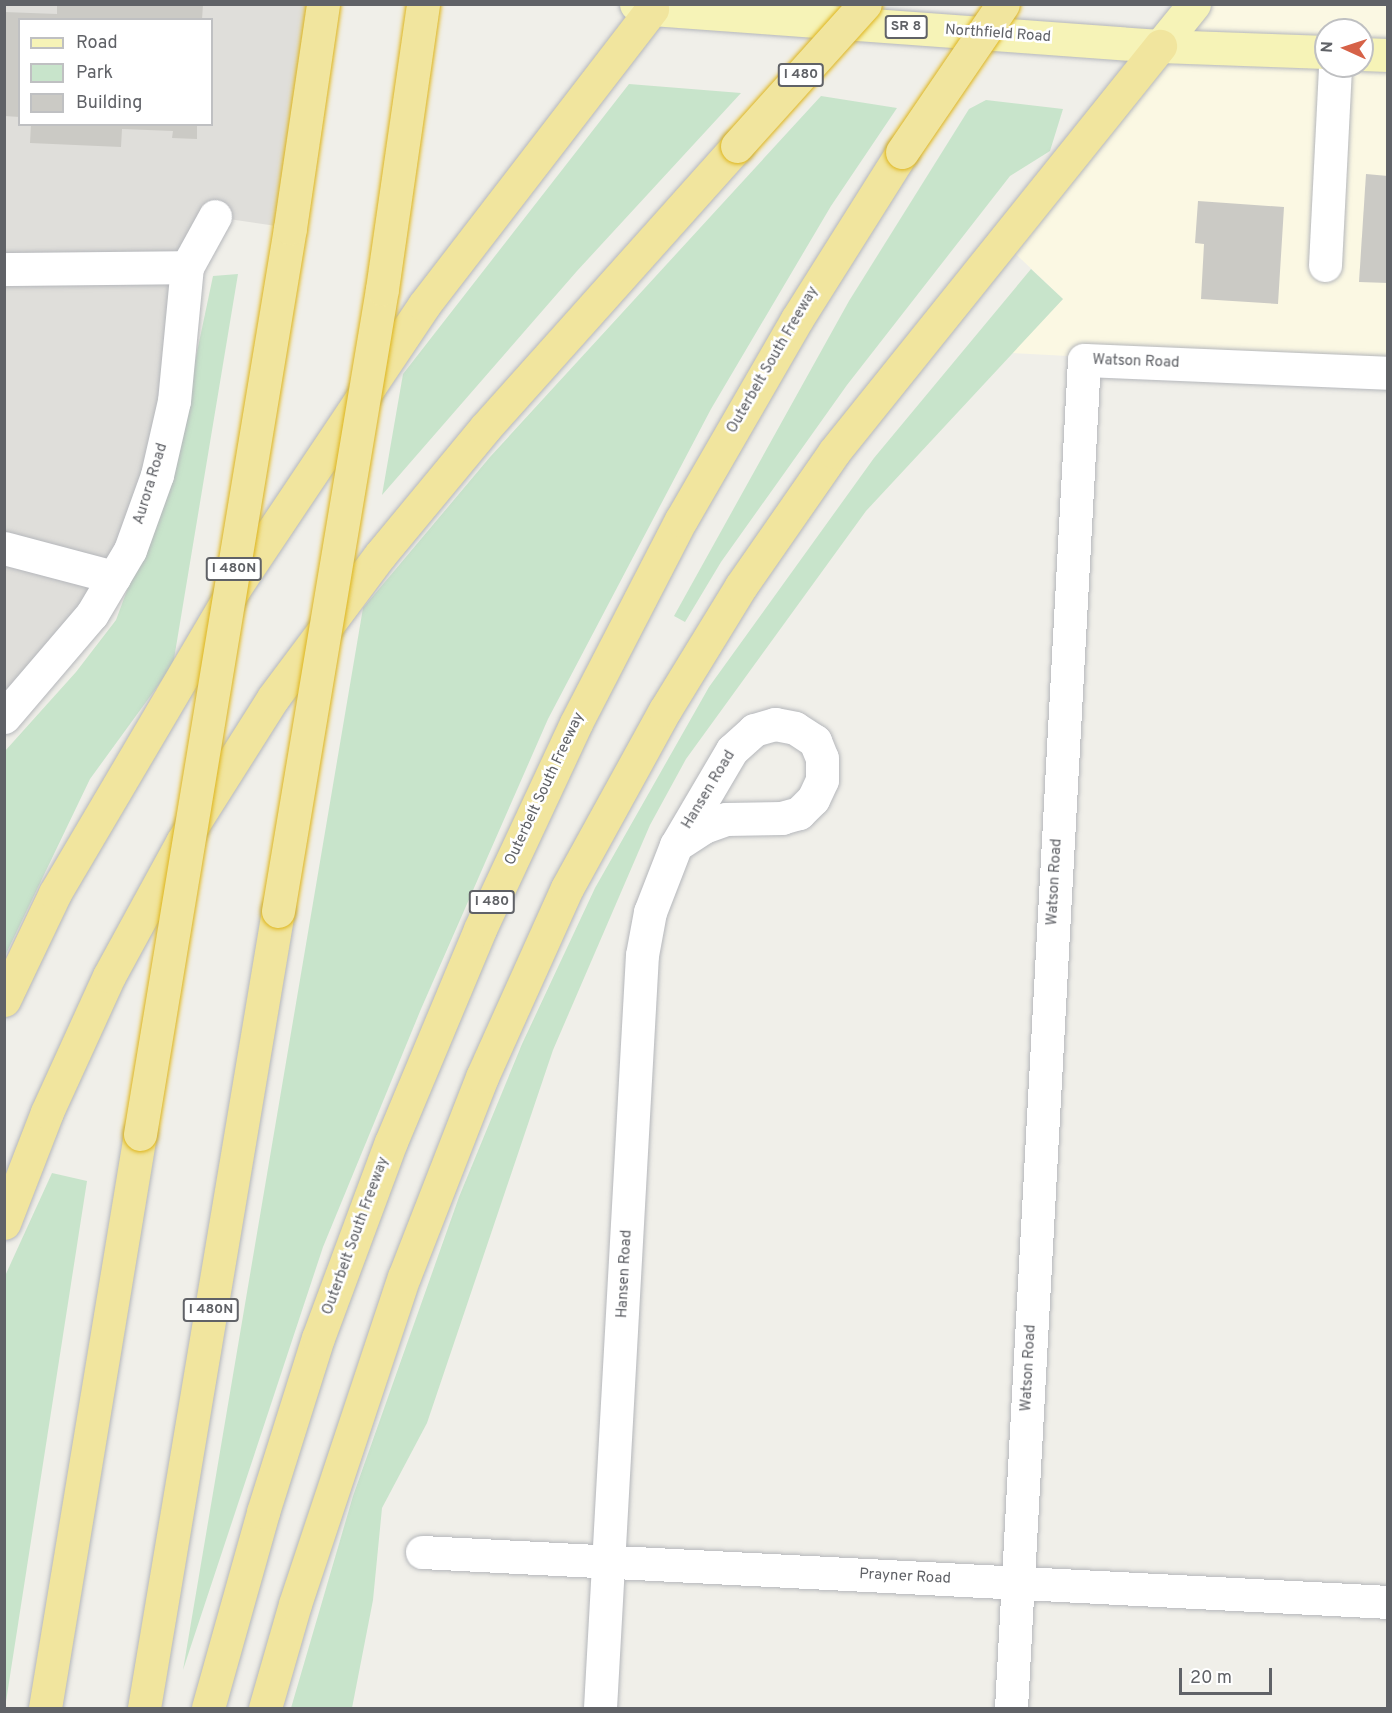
<!DOCTYPE html>
<html>
<head>
<meta charset="utf-8">
<style>
  body { margin:0 }
  #map { position:relative; width:1392px; height:1713px; overflow:hidden; background:#f0efe9; font-family:Overpass,sans-serif }
  div>[style] { position:absolute }
  .commercial>* { inset:0; background:#fbf8e3 }
  .industrial>* { inset:0; background:#dfdeda }
  .green>* { inset:0; background:#c8e4cb }
  .building>* { inset:0; background:#cbcac5 }
  .roads { filter:drop-shadow(0 0 2px #b5b7bb) drop-shadow(0 0 2px #b5b7bb) }
  .minor>* { height:33px; margin:-16.5px; padding:0 16.5px; transform-origin:16.5px; border-radius:16.5px; background:#fff }
  .major>* { height:33px; margin:-16.5px; padding:0 16.5px; transform-origin:16.5px; border-radius:16.5px; background:#f6f3b7 }
  .highway>* { height:33px; margin:-16.5px; padding:0 16.5px; transform-origin:16.5px; border-radius:16.5px; background:#f1e59e }
  .bridges { filter:drop-shadow(0 0 2px #deb51b) drop-shadow(0 0 2px #deb51b) }
  .highway-bridge>* { height:33px; margin:-16.5px; padding:0 16.5px; transform-origin:16.5px; border-radius:16.5px; background:#f1e59e }
  span { translate:-50% -50%; white-space:nowrap; text-align:center; line-height:1.15; -webkit-text-stroke:5px #fff; paint-order:stroke }
  .shield-label span { padding:2px 4px; background:#fff; border:2px solid; border-radius:4px; -webkit-text-stroke-width:0 }
  .shield-label { font-size:14px; color:#606267; font-weight:700 }
  .street-label { font-size:15px; color:#606267 }
  .frame { position:absolute; inset:0; border:6px solid #606267; pointer-events:none }
  .legend { position:absolute; left:18px; top:18px; width:195px; height:108px; box-sizing:border-box; background:#fff; border:2px solid #bfc0c2; margin:0; padding:8px 10px; list-style:none; font-size:18px; color:#606267 }
  .legend li { display:flex; align-items:center; gap:12px; height:30px }
  .legend b { width:30px; border:2px solid #bfc0c2 }
  .north { position:absolute; left:1314px; top:18px; width:60px; height:60px; box-sizing:border-box; background:#fff; border:2px solid #bfc0c2; border-radius:50%; rotate:273deg; font-size:16px; font-weight:700; line-height:24px; text-align:center; color:#606267 }
  .north::after { content:''; display:block; margin:auto; width:21px; height:27px; background:#d66248; clip-path:polygon(50% 0,100% 100%,50% 72%,0 100%) }
  .scale { position:absolute; left:1179px; top:1668px; width:93px; height:27px; box-sizing:border-box; border:3px solid #606267; border-top:0; padding-left:8px; font-size:18px; line-height:21px; white-space:nowrap; color:#606267; -webkit-text-stroke:4px #fff; paint-order:stroke }
</style>
</head>
<body>
<div id="map">
  <div class="commercial">
    <div style="clip-path:polygon(evenodd,1194px 5px,1387px 5px,1387px 373px,1012px 353px,1063px 299px,1003px 242px,1194px 5px,1326px 30px,1362px 30px,1362px 66px,1326px 66px,1326px 30px)"></div>
  </div>
  <div class="industrial">
    <div style="clip-path:polygon(evenodd,5px 5px,326px 5px,290px 228px,215px 217px,130px 550px,5px 717px,5px 5px,20px 20px,212px 20px,212px 124px,20px 124px,20px 20px)"></div>
  </div>
  <div class="green">
    <div style="clip-path:polygon(629px 84px,741px 93px,577px 271px,382px 495px,403px 374px)"></div>
    <div style="clip-path:polygon(821px 96px,897px 108px,831px 206px,711px 409px,548px 719px,421px 1009px,323px 1247px,183px 1670px,363px 608px,490px 457px)"></div>
    <div style="clip-path:polygon(986px 100px,1063px 109px,1050px 151px,1010px 176px,847px 385px,721px 562px,685px 622px,674px 616px,849px 301px,969px 109px)"></div>
    <div style="clip-path:polygon(1031px 269px,1063px 299px,866px 511px,686px 759px,650px 825px,553px 1050px,427px 1423px,382px 1508px,373px 1600px,352px 1708px,291px 1708px,353px 1496px,459px 1197px,522px 1044px,595px 888px,709px 687px,874px 458px)"></div>
    <div style="clip-path:polygon(238px 274px,173px 665px,90px 779px,5px 956px,5px 751px,76px 672px,116px 620px,173px 466px,213px 276px)"></div>
    <div style="clip-path:polygon(52px 1173px,87px 1181px,5px 1708px,5px 1276px)"></div>
  </div>
  <div class="building">
    <div style="clip-path:polygon(57px 4px,203px 4px,202px 20px,20px 20px,20px 117px,4px 116px,4px 12px,57px 14px)"></div>
    <div style="clip-path:polygon(31px 124px,197px 124px,197px 139px,172px 138px,173px 131px,122px 129px,121px 147px,30px 143px)"></div>
    <div style="clip-path:polygon(1366px 174px,1388px 176px,1388px 283px,1359px 282px)"></div>
    <div style="clip-path:polygon(1198px 201px,1284px 207px,1278px 304px,1201px 299px,1204px 244px,1195px 243px)"></div>
  </div>
  <div class="roads">
    <div class="minor">
      <div style="left:1325px;top:265px;width:199px;rotate:-87.1deg"></div>
      <div style="left:4px;top:269px;width:183px;rotate:-0.6deg"></div>
      <div style="left:4px;top:548px;width:114px;rotate:14.8deg"></div>
      <div style="left:4px;top:717px;width:135px;rotate:-49.5deg"></div>
      <div style="left:92px;top:614px;width:74px;rotate:-59.3deg"></div>
      <div style="left:130px;top:550px;width:80px;rotate:-70.2deg"></div>
      <div style="left:157px;top:475px;width:76px;rotate:-77.1deg"></div>
      <div style="left:174px;top:401px;width:135px;rotate:-84.5deg"></div>
      <div style="left:187px;top:267px;width:58px;rotate:-61.2deg"></div>
      <div style="left:422px;top:1552px;width:967px;rotate:2.96deg"></div>
      <div style="left:600px;top:1708px;width:754px;rotate:-86.81deg"></div>
      <div style="left:642px;top:955px;width:44px;rotate:-79.5deg"></div>
      <div style="left:650px;top:912px;width:72px;rotate:-68.8deg"></div>
      <div style="left:676px;top:845px;width:110px;rotate:-59.5deg"></div>
      <div style="left:732px;top:750px;width:30px;rotate:-42deg"></div>
      <div style="left:754px;top:730px;width:22px;rotate:-16deg"></div>
      <div style="left:775px;top:724px;width:20px;rotate:11deg"></div>
      <div style="left:795px;top:728px;width:24px;rotate:33deg"></div>
      <div style="left:815px;top:741px;width:18px;rotate:68deg"></div>
      <div style="left:822px;top:758px;width:22px;rotate:90deg"></div>
      <div style="left:822px;top:780px;width:21px;rotate:115deg"></div>
      <div style="left:813px;top:799px;width:20px;rotate:135deg"></div>
      <div style="left:799px;top:813px;width:18px;rotate:164deg"></div>
      <div style="left:782px;top:818px;width:56px;rotate:179deg"></div>
      <div style="left:726px;top:819px;width:23px;rotate:160deg"></div>
      <div style="left:704px;top:827px;width:33px;rotate:147deg"></div>
      <div style="left:1011px;top:1708px;width:1350px;rotate:-86.9deg"></div>
      <div style="left:1084px;top:360px;width:304px;rotate:2.4deg"></div>
    </div>
    <div class="major">
      <div style="left:636px;top:4px;width:17px;rotate:17deg"></div>
      <div style="left:652px;top:9px;width:509px;rotate:4.17deg"></div>
      <div style="left:1160px;top:46px;width:166px;rotate:2.1deg"></div>
      <div style="left:1160px;top:46px;width:54px;rotate:-51deg"></div>
      <div style="left:1362px;top:54px;width:26px;rotate:2deg"></div>
    </div>
    <div class="highway">
      <div style="left:4px;top:1000px;width:119px;rotate:-64.5deg"></div>
      <div style="left:55px;top:893px;width:353px;rotate:-59.5deg"></div>
      <div style="left:234px;top:589px;width:342px;rotate:-56.2deg"></div>
      <div style="left:424px;top:305px;width:374px;rotate:-52.4deg"></div>
      <div style="left:4px;top:1223px;width:119px;rotate:-68.8deg"></div>
      <div style="left:47px;top:1112px;width:149px;rotate:-65.5deg"></div>
      <div style="left:109px;top:976px;width:153px;rotate:-61.4deg"></div>
      <div style="left:182px;top:842px;width:170px;rotate:-57.7deg"></div>
      <div style="left:273px;top:698px;width:179px;rotate:-53.2deg"></div>
      <div style="left:380px;top:555px;width:165px;rotate:-50.4deg"></div>
      <div style="left:485px;top:428px;width:378px;rotate:-48.2deg"></div>
      <div style="left:45px;top:1708px;width:582px;rotate:-80.6deg"></div>
      <div style="left:144px;top:1708px;width:808px;rotate:-80.46deg"></div>
      <div style="left:208px;top:1708px;width:204px;rotate:-74.3deg"></div>
      <div style="left:263px;top:1512px;width:182px;rotate:-72.5deg"></div>
      <div style="left:318px;top:1338px;width:209px;rotate:-69.6deg"></div>
      <div style="left:391px;top:1142px;width:231px;rotate:-67.3deg"></div>
      <div style="left:480px;top:929px;width:227px;rotate:-65deg"></div>
      <div style="left:576px;top:723px;width:229px;rotate:-62.7deg"></div>
      <div style="left:681px;top:520px;width:232px;rotate:-60deg"></div>
      <div style="left:797px;top:319px;width:197px;rotate:-57.8deg"></div>
      <div style="left:265px;top:1708px;width:108px;rotate:-73.9deg"></div>
      <div style="left:295px;top:1604px;width:345px;rotate:-71.6deg"></div>
      <div style="left:404px;top:1277px;width:215px;rotate:-68.7deg"></div>
      <div style="left:482px;top:1077px;width:207px;rotate:-65.8deg"></div>
      <div style="left:567px;top:888px;width:203px;rotate:-61.2deg"></div>
      <div style="left:665px;top:710px;width:145px;rotate:-58.5deg"></div>
      <div style="left:741px;top:586px;width:163px;rotate:-55.2deg"></div>
      <div style="left:834px;top:452px;width:521px;rotate:-51.24deg"></div>
    </div>
  </div>
  <div class="bridges">
    <div class="highway-bridge">
      <div style="left:737px;top:146px;width:191px;rotate:-48deg"></div>
      <div style="left:902px;top:152px;width:179px;rotate:-55.7deg"></div>
      <div style="left:278px;top:911px;width:631px;rotate:-80.51deg"></div>
      <div style="left:382px;top:289px;width:288px;rotate:-81.8deg"></div>
      <div style="left:140px;top:1134px;width:918px;rotate:-80.6deg"></div>
      <div style="left:290px;top:228px;width:226px;rotate:-81.6deg"></div>
    </div>
  </div>
  <div class="shield-label">
    <span style="left:906px;top:27px">SR 8</span>
    <span style="left:801px;top:75px">I 480</span>
    <span style="left:234px;top:569px">I 480N</span>
    <span style="left:492px;top:902px">I 480</span>
    <span style="left:211px;top:1310px">I 480N</span>
  </div>
  <div class="street-label">
    <span style="left:998px;top:34px;rotate:4deg">Northfield Road</span>
    <span style="left:773px;top:360px;rotate:-60deg">Outerbelt South Freeway</span>
    <span style="left:1136px;top:362px;rotate:2deg">Watson Road</span>
    <span style="left:151px;top:484px;rotate:-73deg">Aurora Road</span>
    <span style="left:545px;top:789px;rotate:-65deg">Outerbelt South Freeway</span>
    <span style="left:709px;top:790px;rotate:-59deg">Hansen Road</span>
    <span style="left:1055px;top:882px;rotate:-87deg">Watson Road</span>
    <span style="left:356px;top:1236px;rotate:-70deg">Outerbelt South Freeway</span>
    <span style="left:625px;top:1274px;rotate:-87deg">Hansen Road</span>
    <span style="left:1029px;top:1368px;rotate:-87deg">Watson Road</span>
    <span style="left:905px;top:1577px;rotate:3deg">Prayner Road</span>
  </div>
  <div class="frame"></div>
  <ul class="legend">
  <li><b style="height:8px;background:#f6f3b7"></b>Road</li>
  <li><b style="height:16px;background:#c8e4cb"></b>Park</li>
  <li><b style="height:16px;background:#cbcac5"></b>Building</li>
  </ul>
  <div class="north">N</div>
  <div class="scale">20 m</div>
</div>
</body>
</html>
